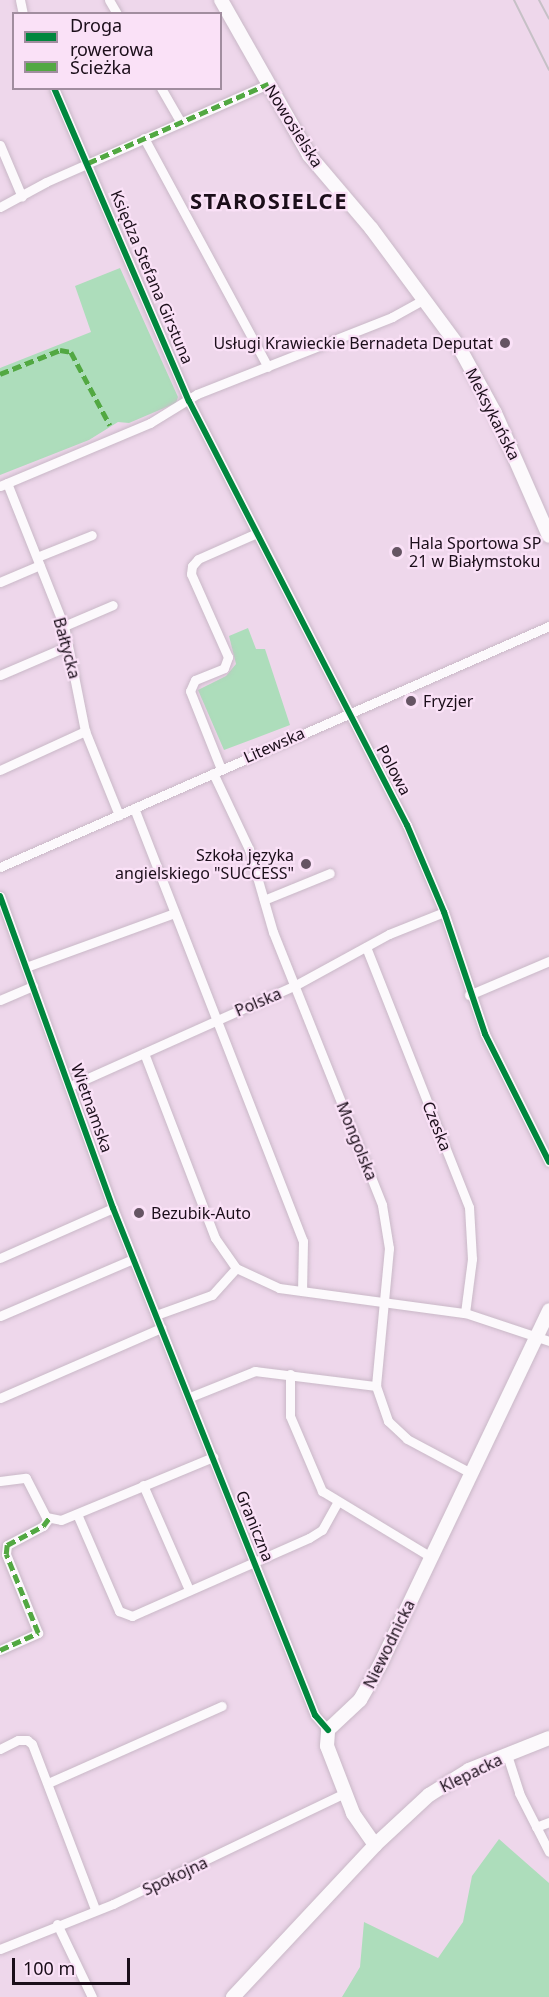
<!DOCTYPE html>
<html>
<head>
<meta charset="utf-8">
<style>
  body { margin:0 }
  #map { position:relative; width:549px; height:1997px; overflow:hidden; background:#eed7eb; font-family:"Noto Sans",sans-serif }
  div>[style] { position:absolute }
  .green>* { inset:0; background:#adddbb }
  .roads { filter:drop-shadow(0 0 2px #c9b8c7) drop-shadow(0 0 2px #c9b8c7) }
  .street>* { height:9px; margin:-4.5px; padding:0 4.5px; transform-origin:4.5px; border-radius:4.5px; background:#fcf9fc }
  .secondary>* { height:14px; margin:-7px; padding:0 7px; transform-origin:7px; border-radius:7px; background:#fcf9fc }
  .rail>* { height:2px; margin:-1px; padding:0 1px; transform-origin:1px; border-radius:1px; background:#c6c0c6 }
  .quiet>* { height:4.5px; margin-top:-2.25px; transform-origin:0; background:repeating-linear-gradient(90deg,#52a842 0 9px,transparent 0 13.5px) }
  .cycleway>* { height:6px; margin:-3px; padding:0 3px; transform-origin:3px; border-radius:3px; background:#00873e }
  .dots>* { width:16px; height:16px; translate:-50% -50%; box-sizing:border-box; border:3px solid #fae1f7; border-radius:50% }
  span { translate:-50% -50%; white-space:nowrap; text-align:center; line-height:1.15; -webkit-text-stroke:4.5px #fae1f7; paint-order:stroke }
  .street-label { font-size:16px; color:#1b0e1a }
  .poi-label { font-size:16px; color:#1b0e1a }
  .right { translate:-100% -50%; text-align:right }
  .left { translate:0 -50%; text-align:left }
  .district-label { font-size:22px; color:#1b0e1a; font-weight:700; letter-spacing:1.5px }
  .legend { position:absolute; left:12px; top:12px; width:210px; height:78px; box-sizing:border-box; background:#fae1f7; border:2px solid #a18d9f; margin:0; padding:8px 10px; list-style:none; font-size:18px; color:#1b0e1a }
  .legend li { display:flex; align-items:center; gap:12px; height:30px }
  .legend b { width:30px; border:2px solid #a18d9f }
  .scale { position:absolute; left:12px; top:1958px; width:118px; height:27px; box-sizing:border-box; border:3px solid #1b0e1a; border-top:0; padding-left:8px; font-size:18px; line-height:21px; white-space:nowrap; color:#1b0e1a; -webkit-text-stroke:4px #fae1f7; paint-order:stroke }
</style>
</head>
<body>
<div id="map">
  <div class="green">
    <div style="clip-path:polygon(120px 268px,178px 397px,176px 403px,129px 423px,118px 422px,89px 440px,0 475px,0 368px,91px 332px,75px 286px)"></div>
    <div style="clip-path:polygon(248px 628px,256px 649px,265px 649px,290px 725px,224px 750px,198px 690px,226px 676px,236px 664px,229px 636px)"></div>
    <div style="clip-path:polygon(499px 1839px,549px 1883px,549px 1997px,342px 1997px,360px 1967px,364px 1922px,438px 1958px,463px 1922px,472px 1876px)"></div>
  </div>
  <div class="roads">
    <div class="street">
      <div style="left:20px;top:0;width:14px;rotate:78deg"></div>
      <div style="left:109px;top:0;width:16px;rotate:60deg"></div>
      <div style="left:54px;top:88px;width:341px;rotate:66.7deg"></div>
      <div style="left:189px;top:401px;width:477px;rotate:62.8deg"></div>
      <div style="left:407px;top:825px;width:95px;rotate:67deg"></div>
      <div style="left:444px;top:912px;width:129px;rotate:71.4deg"></div>
      <div style="left:485px;top:1034px;width:143px;rotate:63.4deg"></div>
      <div style="left:161px;top:88px;width:38px;rotate:60deg"></div>
      <div style="left:144px;top:138px;width:260px;rotate:61.6deg"></div>
      <div style="left:0;top:145px;width:56px;rotate:67.1deg"></div>
      <div style="left:0;top:207px;width:52px;rotate:-28.5deg"></div>
      <div style="left:46px;top:182px;width:243px;rotate:-23.8deg"></div>
      <div style="left:7px;top:483px;width:154px;rotate:68.3deg"></div>
      <div style="left:64px;top:626px;width:107px;rotate:78.7deg"></div>
      <div style="left:85px;top:731px;width:91px;rotate:68deg"></div>
      <div style="left:0;top:486px;width:163px;rotate:-22.8deg"></div>
      <div style="left:150px;top:423px;width:55px;rotate:-31.7deg"></div>
      <div style="left:197px;top:394px;width:210px;rotate:-21.5deg"></div>
      <div style="left:392px;top:317px;width:37px;rotate:-29deg"></div>
      <div style="left:37px;top:557px;width:59px;rotate:-21.8deg"></div>
      <div style="left:0;top:582px;width:43px;rotate:-23deg"></div>
      <div style="left:64px;top:626px;width:53px;rotate:-23.2deg"></div>
      <div style="left:0;top:675px;width:74px;rotate:-23.1deg"></div>
      <div style="left:221px;top:769px;width:84px;rotate:-111.7deg"></div>
      <div style="left:190px;top:691px;width:12px;rotate:-66deg"></div>
      <div style="left:195px;top:680px;width:31px;rotate:-22deg"></div>
      <div style="left:224px;top:668px;width:12px;rotate:-70deg"></div>
      <div style="left:228px;top:657px;width:91px;rotate:-114deg"></div>
      <div style="left:191px;top:574px;width:8px;rotate:-83deg"></div>
      <div style="left:192px;top:566px;width:9px;rotate:-49deg"></div>
      <div style="left:198px;top:559px;width:64px;rotate:-23.8deg"></div>
      <div style="left:0;top:770px;width:94px;rotate:-24.6deg"></div>
      <div style="left:213px;top:773px;width:84px;rotate:64.7deg"></div>
      <div style="left:249px;top:849px;width:86px;rotate:73.9deg"></div>
      <div style="left:273px;top:932px;width:294px;rotate:68.2deg"></div>
      <div style="left:382px;top:1205px;width:44px;rotate:80.8deg"></div>
      <div style="left:389px;top:1248px;width:139px;rotate:95.4deg"></div>
      <div style="left:376px;top:1386px;width:37px;rotate:71deg"></div>
      <div style="left:388px;top:1421px;width:26px;rotate:43deg"></div>
      <div style="left:407px;top:1439px;width:72px;rotate:28deg"></div>
      <div style="left:134px;top:808px;width:465px;rotate:68.7deg"></div>
      <div style="left:303px;top:1241px;width:50px;rotate:91.1deg"></div>
      <div style="left:0;top:867px;width:600px;rotate:-23.7deg"></div>
      <div style="left:0;top:896px;width:332px;rotate:70.1deg"></div>
      <div style="left:113px;top:1208px;width:546px;rotate:68.28deg"></div>
      <div style="left:315px;top:1715px;width:20px;rotate:49deg"></div>
      <div style="left:264px;top:900px;width:71px;rotate:-22.2deg"></div>
      <div style="left:366px;top:947px;width:280px;rotate:68.4deg"></div>
      <div style="left:469px;top:1207px;width:52px;rotate:86.7deg"></div>
      <div style="left:472px;top:1259px;width:54px;rotate:97.4deg"></div>
      <div style="left:26px;top:967px;width:158px;rotate:-20deg"></div>
      <div style="left:469px;top:995px;width:87px;rotate:-23deg"></div>
      <div style="left:0;top:1000px;width:36px;rotate:-23deg"></div>
      <div style="left:144px;top:1053px;width:198px;rotate:69deg"></div>
      <div style="left:215px;top:1238px;width:37px;rotate:55deg"></div>
      <div style="left:236px;top:1268px;width:47px;rotate:24.9deg"></div>
      <div style="left:279px;top:1288px;width:188px;rotate:7.7deg"></div>
      <div style="left:465px;top:1313px;width:89px;rotate:18.4deg"></div>
      <div style="left:70px;top:1086px;width:245px;rotate:-24.1deg"></div>
      <div style="left:294px;top:986px;width:108px;rotate:-28.7deg"></div>
      <div style="left:389px;top:934px;width:59px;rotate:-21.8deg"></div>
      <div style="left:0;top:1258px;width:124px;rotate:-23.9deg"></div>
      <div style="left:156px;top:1315px;width:59px;rotate:-19.7deg"></div>
      <div style="left:212px;top:1295px;width:36px;rotate:-48deg"></div>
      <div style="left:0;top:1316px;width:145px;rotate:-23.2deg"></div>
      <div style="left:290px;top:1374px;width:42px;rotate:90deg"></div>
      <div style="left:290px;top:1416px;width:82px;rotate:66.9deg"></div>
      <div style="left:322px;top:1491px;width:127px;rotate:31.2deg"></div>
      <div style="left:190px;top:1397px;width:70px;rotate:-21.8deg"></div>
      <div style="left:255px;top:1371px;width:122px;rotate:7.1deg"></div>
      <div style="left:0;top:1398px;width:176px;rotate:-23.5deg"></div>
      <div style="left:0;top:1481px;width:26px;rotate:-7deg"></div>
      <div style="left:26px;top:1478px;width:44px;rotate:62.9deg"></div>
      <div style="left:46px;top:1517px;width:15px;rotate:11deg"></div>
      <div style="left:61px;top:1520px;width:165px;rotate:-22.5deg"></div>
      <div style="left:143px;top:1485px;width:115px;rotate:66.3deg"></div>
      <div style="left:77px;top:1514px;width:106px;rotate:66.6deg"></div>
      <div style="left:119px;top:1611px;width:14px;rotate:21deg"></div>
      <div style="left:132px;top:1616px;width:193px;rotate:-23.8deg"></div>
      <div style="left:309px;top:1538px;width:15px;rotate:-32deg"></div>
      <div style="left:322px;top:1530px;width:31px;rotate:-61deg"></div>
      <div style="left:0;top:1650px;width:42px;rotate:-24.1deg"></div>
      <div style="left:38px;top:1633px;width:85px;rotate:-112.1deg"></div>
      <div style="left:6px;top:1554px;width:9px;rotate:-84deg"></div>
      <div style="left:7px;top:1545px;width:41px;rotate:-27.8deg"></div>
      <div style="left:43px;top:1526px;width:10px;rotate:-53deg"></div>
      <div style="left:0;top:1749px;width:20px;rotate:-27deg"></div>
      <div style="left:18px;top:1740px;width:9px"></div>
      <div style="left:27px;top:1740px;width:6px;rotate:39deg"></div>
      <div style="left:32px;top:1744px;width:177px;rotate:69.1deg"></div>
      <div style="left:507px;top:1755px;width:40px;rotate:72deg"></div>
      <div style="left:519px;top:1793px;width:66px;rotate:63deg"></div>
      <div style="left:48px;top:1783px;width:190px;rotate:-23.9deg"></div>
      <div style="left:536px;top:1827px;width:14px;rotate:-21deg"></div>
      <div style="left:57px;top:1924px;width:81px;rotate:64.4deg"></div>
      <div style="left:0;top:1949px;width:122px;rotate:-21.7deg"></div>
      <div style="left:113px;top:1904px;width:257px;rotate:-25.6deg"></div>
    </div>
    <div class="secondary">
      <div style="left:221px;top:0;width:178px;rotate:60.4deg"></div>
      <div style="left:309px;top:155px;width:96px;rotate:49.7deg"></div>
      <div style="left:371px;top:228px;width:148px;rotate:53.5deg"></div>
      <div style="left:459px;top:347px;width:75px;rotate:61.4deg"></div>
      <div style="left:495px;top:413px;width:134px;rotate:66.3deg"></div>
      <div style="left:375px;top:1845px;width:39px;rotate:-125deg"></div>
      <div style="left:353px;top:1813px;width:72px;rotate:-111.2deg"></div>
      <div style="left:327px;top:1746px;width:16px;rotate:-86deg"></div>
      <div style="left:328px;top:1730px;width:44px;rotate:-43.2deg"></div>
      <div style="left:360px;top:1700px;width:40px;rotate:-60.3deg"></div>
      <div style="left:380px;top:1665px;width:393px;rotate:-64.5deg"></div>
      <div style="left:233px;top:1997px;width:208px;rotate:-46.9deg"></div>
      <div style="left:375px;top:1845px;width:74px;rotate:-42.8deg"></div>
      <div style="left:429px;top:1795px;width:47px;rotate:-32deg"></div>
      <div style="left:469px;top:1770px;width:86px;rotate:-21.8deg"></div>
    </div>
  </div>
  <div class="rail">
    <div style="left:514px;top:0;width:78px;rotate:63.4deg"></div>
    <div style="left:539px;top:0;width:21px;rotate:62deg"></div>
  </div>
  <div class="quiet">
    <div style="left:88px;top:163px;width:197px;rotate:-23.7deg"></div>
    <div style="left:0;top:374px;width:65px;rotate:-21.8deg"></div>
    <div style="left:60px;top:350px;width:11px;rotate:10deg"></div>
    <div style="left:71px;top:352px;width:83px;rotate:61.9deg"></div>
    <div style="left:0;top:1650px;width:42px;rotate:-24.1deg"></div>
    <div style="left:38px;top:1633px;width:85px;rotate:-112.1deg"></div>
    <div style="left:6px;top:1554px;width:9px;rotate:-84deg"></div>
    <div style="left:7px;top:1545px;width:41px;rotate:-27.8deg"></div>
    <div style="left:43px;top:1526px;width:10px;rotate:-53deg"></div>
  </div>
  <div class="cycleway">
    <div style="left:54px;top:88px;width:341px;rotate:66.7deg"></div>
    <div style="left:189px;top:401px;width:477px;rotate:62.8deg"></div>
    <div style="left:407px;top:825px;width:95px;rotate:67deg"></div>
    <div style="left:444px;top:912px;width:129px;rotate:71.4deg"></div>
    <div style="left:485px;top:1034px;width:143px;rotate:63.4deg"></div>
    <div style="left:0;top:896px;width:332px;rotate:70.1deg"></div>
    <div style="left:113px;top:1208px;width:546px;rotate:68.28deg"></div>
    <div style="left:315px;top:1715px;width:20px;rotate:49deg"></div>
  </div>
  <div class="dots">
    <div style="left:505px;top:343px;background:#655463"></div>
    <div style="left:397px;top:552px;background:#655463"></div>
    <div style="left:411px;top:701px;background:#655463"></div>
    <div style="left:306px;top:864px;background:#655463"></div>
    <div style="left:139px;top:1213px;background:#655463"></div>
  </div>
  <div class="street-label">
    <span style="left:294px;top:126px;rotate:58deg">Nowosielska</span>
    <span style="left:152px;top:277px;rotate:67deg">Księdza Stefana Girstuna</span>
    <span style="left:493px;top:414px;rotate:63deg">Meksykańska</span>
    <span style="left:67px;top:648px;rotate:75deg">Bałtycka</span>
    <span style="left:274px;top:745px;rotate:-24deg">Litewska</span>
    <span style="left:394px;top:770px;rotate:62deg">Polowa</span>
    <span style="left:258px;top:1002px;rotate:-23deg">Polska</span>
    <span style="left:92px;top:1108px;rotate:70deg">Wietnamska</span>
    <span style="left:437px;top:1126px;rotate:68deg">Czeska</span>
    <span style="left:357px;top:1141px;rotate:68deg">Mongolska</span>
    <span style="left:255px;top:1526px;rotate:68deg">Graniczna</span>
    <span style="left:389px;top:1644px;rotate:-64deg">Niewodnicka</span>
    <span style="left:471px;top:1773px;rotate:-26deg">Klepacka</span>
    <span style="left:175px;top:1876px;rotate:-25deg">Spokojna</span>
  </div>
  <div class="poi-label">
    <span class="right" style="left:493px;top:343px">Usługi Krawieckie Bernadeta Deputat</span>
    <span class="left" style="left:409px;top:552px">Hala Sportowa SP<br>21 w Białymstoku</span>
    <span class="left" style="left:423px;top:701px">Fryzjer</span>
    <span class="right" style="left:294px;top:864px">Szkoła języka<br>angielskiego "SUCCESS"</span>
    <span class="left" style="left:151px;top:1213px">Bezubik-Auto</span>
  </div>
  <div class="district-label">
    <span style="left:269px;top:201px">STAROSIELCE</span>
  </div>
  <ul class="legend">
  <li><b style="height:8px;background:#00873e"></b>Droga rowerowa</li>
  <li><b style="height:8px;background:#52a842"></b>Ścieżka</li>
  </ul>
  <div class="scale">100 m</div>
</div>
</body>
</html>
